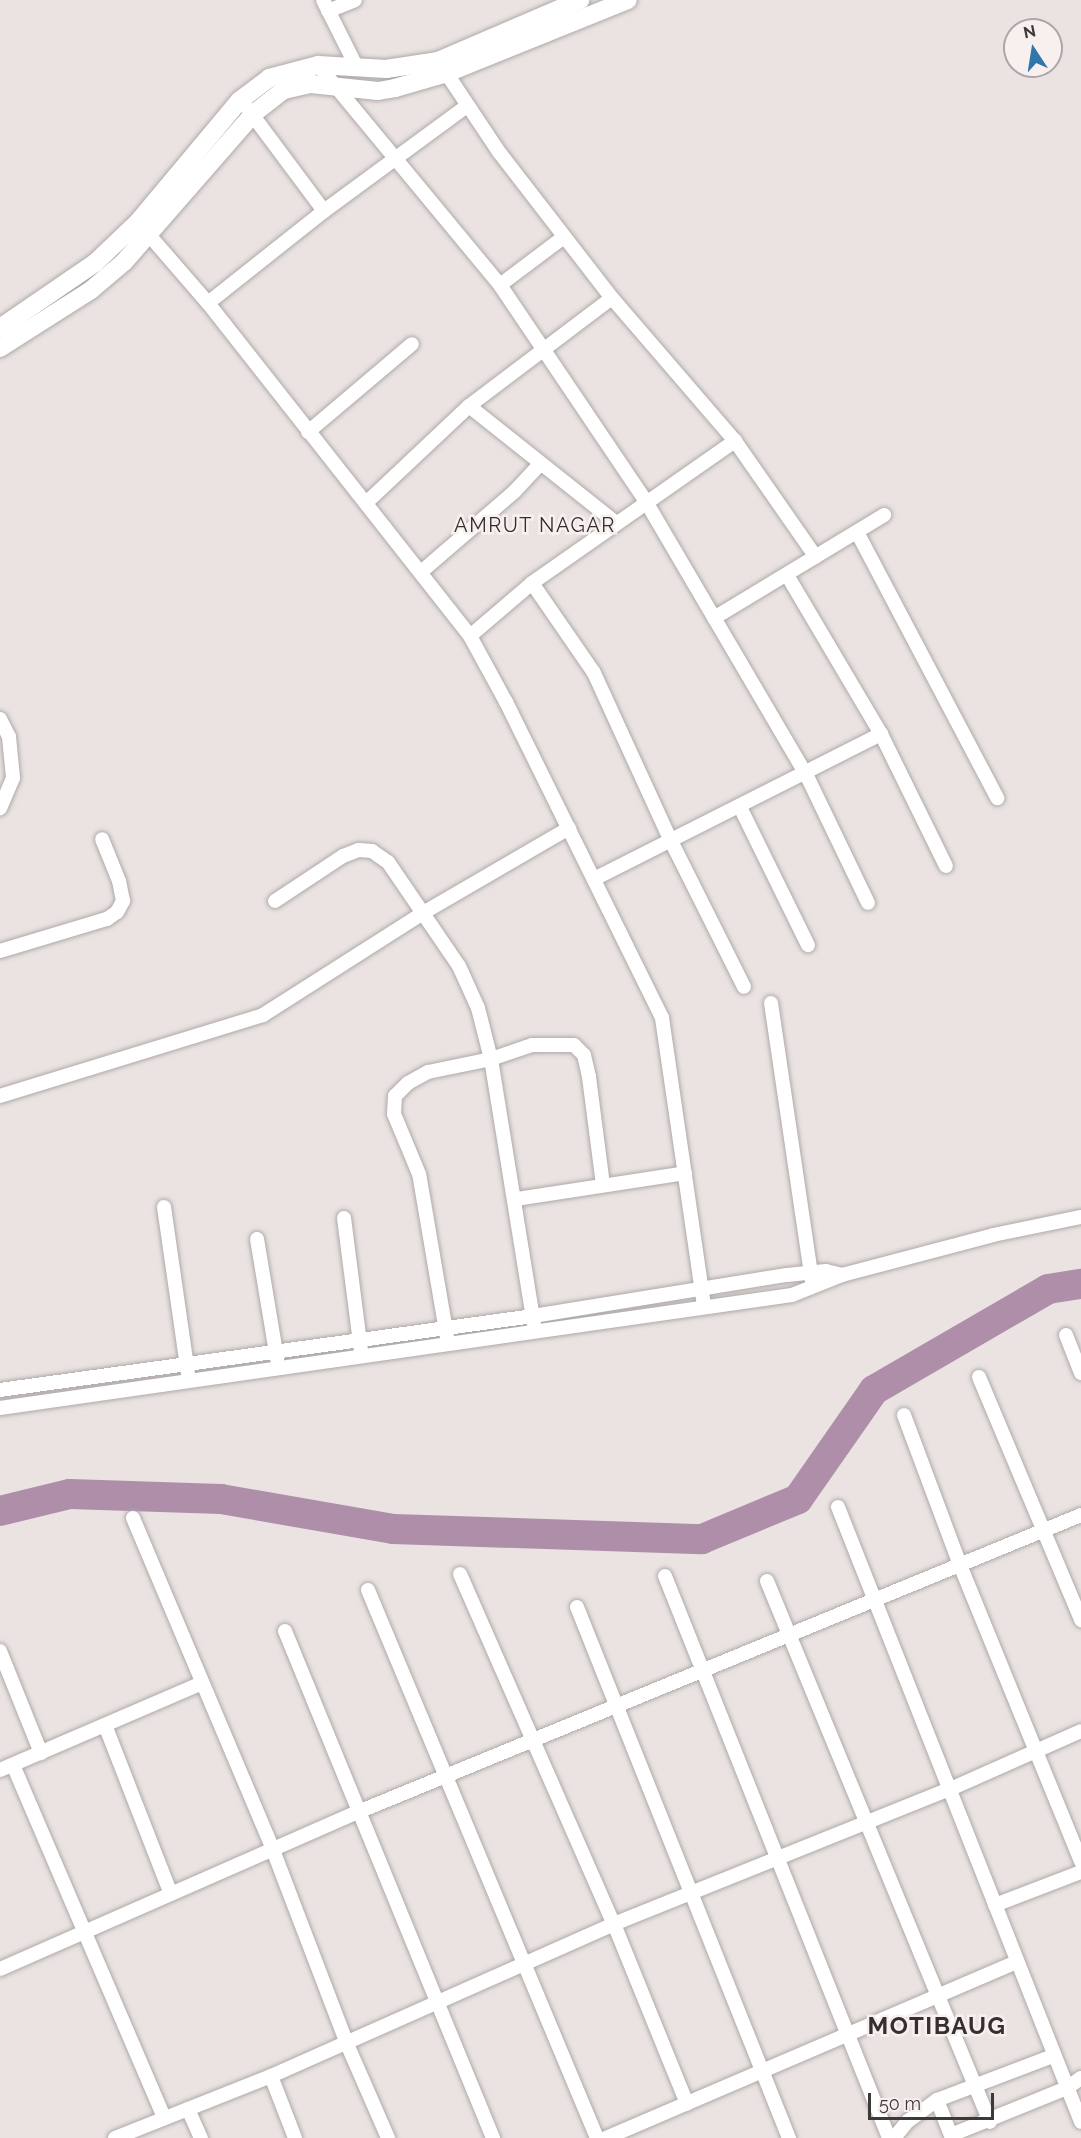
<!DOCTYPE html>
<html>
<head>
<meta charset="utf-8">
<style>
  body { margin:0 }
  #map { position:relative; width:1081px; height:2138px; overflow:hidden; background:#eae3e2; font-family:Raleway,sans-serif }
  div>[style] { position:absolute }
  .river>* { height:30px; margin:-15px; padding:0 15px; transform-origin:15px; border-radius:15px; background:#ae8ea9 }
  .roads { filter:drop-shadow(0 0 2px #afa9a8) drop-shadow(0 0 2px #afa9a8) }
  .street>* { height:14px; margin:-7px; padding:0 7px; transform-origin:7px; border-radius:7px; background:#fff }
  .secondary>* { height:18px; margin:-9px; padding:0 9px; transform-origin:9px; border-radius:9px; background:#fff }
  span { translate:-50% -50%; white-space:nowrap; text-align:center; line-height:1.15; -webkit-text-stroke:5px #f7f0ef; paint-order:stroke }
  .neighbourhood-label { font-size:20px; color:#35302f; letter-spacing:1.5px }
  .district-label { font-size:24px; color:#35302f; font-weight:700; letter-spacing:1.5px }
  .north { position:absolute; left:1003px; top:18px; width:60px; height:60px; box-sizing:border-box; background:#f7f0ef; border:2px solid #aca7a6; border-radius:50%; rotate:348deg; font-size:16px; font-weight:700; line-height:24px; text-align:center; color:#3c3a39 }
  .north::after { content:''; display:block; margin:auto; width:21px; height:27px; background:#3176ab; clip-path:polygon(50% 0,100% 100%,50% 72%,0 100%) }
  .scale { position:absolute; left:868px; top:2093px; width:126px; height:27px; box-sizing:border-box; border:3px solid #3c3a39; border-top:0; padding-left:8px; font-size:18px; line-height:21px; white-space:nowrap; color:#3c3a39; -webkit-text-stroke:4px #f7f0ef; paint-order:stroke }
</style>
</head>
<body>
<div id="map">
  <div class="river">
    <div style="left:0;top:1511px;width:72px;rotate:-13.7deg"></div>
    <div style="left:70px;top:1494px;width:151px;rotate:1.9deg"></div>
    <div style="left:221px;top:1499px;width:175px;rotate:9.9deg"></div>
    <div style="left:393px;top:1529px;width:309px;rotate:1.9deg"></div>
    <div style="left:702px;top:1539px;width:104px;rotate:-22.6deg"></div>
    <div style="left:798px;top:1499px;width:133px;rotate:-55.1deg"></div>
    <div style="left:874px;top:1390px;width:201px;rotate:-30.1deg"></div>
    <div style="left:1048px;top:1289px;width:33px;rotate:-9deg"></div>
  </div>
  <div class="roads">
    <div class="street">
      <div style="left:323px;top:0;width:76px;rotate:63.4deg"></div>
      <div style="left:328px;top:11px;width:29px;rotate:-22deg"></div>
      <div style="left:318px;top:65px;width:286px;rotate:50.4deg"></div>
      <div style="left:500px;top:285px;width:259px;rotate:56deg"></div>
      <div style="left:645px;top:500px;width:318px;rotate:59.6deg"></div>
      <div style="left:806px;top:774px;width:143px;rotate:64.3deg"></div>
      <div style="left:443px;top:68px;width:101px;rotate:56.3deg"></div>
      <div style="left:499px;top:152px;width:185px;rotate:52.3deg"></div>
      <div style="left:612px;top:298px;width:189px;rotate:49.3deg"></div>
      <div style="left:735px;top:441px;width:141px;rotate:55.1deg"></div>
      <div style="left:248px;top:109px;width:127px;rotate:53.3deg"></div>
      <div style="left:143px;top:228px;width:99px;rotate:49.1deg"></div>
      <div style="left:208px;top:303px;width:424px;rotate:51.8deg"></div>
      <div style="left:470px;top:636px;width:75px;rotate:61.4deg"></div>
      <div style="left:506px;top:702px;width:352px;rotate:63.7deg"></div>
      <div style="left:662px;top:1018px;width:292px;rotate:81.7deg"></div>
      <div style="left:500px;top:285px;width:80px;rotate:-36.9deg"></div>
      <div style="left:208px;top:303px;width:148px;rotate:-38.4deg"></div>
      <div style="left:324px;top:211px;width:177px;rotate:-36.3deg"></div>
      <div style="left:469px;top:406px;width:186px;rotate:38.5deg"></div>
      <div style="left:308px;top:432px;width:136px;rotate:-40.2deg"></div>
      <div style="left:366px;top:503px;width:141px;rotate:-43.3deg"></div>
      <div style="left:469px;top:406px;width:179px;rotate:-37.1deg"></div>
      <div style="left:857px;top:532px;width:301px;rotate:62.2deg"></div>
      <div style="left:421px;top:572px;width:123px;rotate:-40.7deg"></div>
      <div style="left:514px;top:492px;width:38px;rotate:-47deg"></div>
      <div style="left:787px;top:575px;width:185px;rotate:59.4deg"></div>
      <div style="left:881px;top:734px;width:147px;rotate:63.8deg"></div>
      <div style="left:532px;top:583px;width:109px;rotate:55.4deg"></div>
      <div style="left:594px;top:673px;width:185px;rotate:65.4deg"></div>
      <div style="left:671px;top:841px;width:163px;rotate:63.4deg"></div>
      <div style="left:714px;top:618px;width:199px;rotate:-31.2deg"></div>
      <div style="left:470px;top:636px;width:82px;rotate:-40.5deg"></div>
      <div style="left:532px;top:583px;width:248px;rotate:-35deg"></div>
      <div style="left:0;top:719px;width:20px;rotate:63deg"></div>
      <div style="left:9px;top:737px;width:41px;rotate:84.4deg"></div>
      <div style="left:13px;top:778px;width:33px;rotate:113deg"></div>
      <div style="left:740px;top:807px;width:154px;rotate:63.8deg"></div>
      <div style="left:594px;top:879px;width:322px;rotate:-26.8deg"></div>
      <div style="left:275px;top:901px;width:82px;rotate:-33.5deg"></div>
      <div style="left:343px;top:856px;width:17px;rotate:-21deg"></div>
      <div style="left:359px;top:850px;width:13px;rotate:4deg"></div>
      <div style="left:372px;top:851px;width:19px;rotate:35deg"></div>
      <div style="left:388px;top:862px;width:126px;rotate:55.7deg"></div>
      <div style="left:459px;top:966px;width:46px;rotate:65.7deg"></div>
      <div style="left:478px;top:1008px;width:53px;rotate:75.7deg"></div>
      <div style="left:491px;top:1059px;width:268px;rotate:80.8deg"></div>
      <div style="left:0;top:951px;width:112px;rotate:-16.7deg"></div>
      <div style="left:107px;top:919px;width:12px;rotate:-35deg"></div>
      <div style="left:117px;top:912px;width:13px;rotate:-61deg"></div>
      <div style="left:123px;top:901px;width:20px;rotate:-101deg"></div>
      <div style="left:119px;top:881px;width:45px;rotate:-112deg"></div>
      <div style="left:771px;top:1003px;width:281px;rotate:81.6deg"></div>
      <div style="left:0;top:1096px;width:275px;rotate:-17.1deg"></div>
      <div style="left:263px;top:1015px;width:190px;rotate:-32.5deg"></div>
      <div style="left:423px;top:913px;width:169px;rotate:-30.2deg"></div>
      <div style="left:516px;top:1199px;width:171px;rotate:-8.7deg"></div>
      <div style="left:164px;top:1207px;width:169px;rotate:81.8deg"></div>
      <div style="left:344px;top:1218px;width:133px;rotate:82.7deg"></div>
      <div style="left:257px;top:1239px;width:122px;rotate:80.5deg"></div>
      <div style="left:1066px;top:1335px;width:41px;rotate:68.5deg"></div>
      <div style="left:447px;top:1337px;width:165px;rotate:-99.7deg"></div>
      <div style="left:419px;top:1174px;width:65px;rotate:-112.6deg"></div>
      <div style="left:394px;top:1114px;width:18px;rotate:-87deg"></div>
      <div style="left:395px;top:1096px;width:18px;rotate:-45deg"></div>
      <div style="left:408px;top:1083px;width:23px;rotate:-29deg"></div>
      <div style="left:428px;top:1072px;width:64px;rotate:-11.7deg"></div>
      <div style="left:491px;top:1059px;width:43px;rotate:-18.9deg"></div>
      <div style="left:532px;top:1045px;width:42px"></div>
      <div style="left:574px;top:1045px;width:14px;rotate:45deg"></div>
      <div style="left:584px;top:1055px;width:23px;rotate:77deg"></div>
      <div style="left:589px;top:1077px;width:109px;rotate:82.6deg"></div>
      <div style="left:979px;top:1377px;width:264px;rotate:67.2deg"></div>
      <div style="left:0;top:1390px;width:538px;rotate:-7.9deg"></div>
      <div style="left:533px;top:1316px;width:257px;rotate:-9.2deg"></div>
      <div style="left:787px;top:1275px;width:39px;rotate:-6deg"></div>
      <div style="left:826px;top:1271px;width:16px;rotate:14deg"></div>
      <div style="left:0;top:1408px;width:800px;rotate:-8.12deg"></div>
      <div style="left:792px;top:1295px;width:54px;rotate:-21.8deg"></div>
      <div style="left:842px;top:1275px;width:156px;rotate:-14.8deg"></div>
      <div style="left:993px;top:1235px;width:90px;rotate:-11.6deg"></div>
      <div style="left:904px;top:1415px;width:160px;rotate:69.5deg"></div>
      <div style="left:960px;top:1565px;width:321px;rotate:67.8deg"></div>
      <div style="left:838px;top:1507px;width:661px;rotate:68.44deg"></div>
      <div style="left:133px;top:1518px;width:360px;rotate:67.1deg"></div>
      <div style="left:273px;top:1850px;width:208px;rotate:69.1deg"></div>
      <div style="left:347px;top:2044px;width:103px;rotate:66.4deg"></div>
      <div style="left:460px;top:1574px;width:382px;rotate:66.3deg"></div>
      <div style="left:614px;top:1924px;width:194px;rotate:67.9deg"></div>
      <div style="left:665px;top:1576px;width:605px;rotate:68.27deg"></div>
      <div style="left:767px;top:1581px;width:585px;rotate:67.6deg"></div>
      <div style="left:368px;top:1590px;width:594px;rotate:67.32deg"></div>
      <div style="left:577px;top:1607px;width:572px;rotate:68.24deg"></div>
      <div style="left:285px;top:1631px;width:548px;rotate:67.69deg"></div>
      <div style="left:0;top:1651px;width:110px;rotate:68.1deg"></div>
      <div style="left:105px;top:1725px;width:181px;rotate:68.7deg"></div>
      <div style="left:13px;top:1765px;width:384px;rotate:66.8deg"></div>
      <div style="left:0;top:1770px;width:220px;rotate:-23.3deg"></div>
      <div style="left:995px;top:1905px;width:92px;rotate:-21deg"></div>
      <div style="left:0;top:1969px;width:391px;rotate:-23.7deg"></div>
      <div style="left:358px;top:1812px;width:782px;rotate:-22.33deg"></div>
      <div style="left:271px;top:2076px;width:66px;rotate:68.8deg"></div>
      <div style="left:937px;top:2100px;width:41px;rotate:68.5deg"></div>
      <div style="left:188px;top:2109px;width:32px;rotate:66deg"></div>
      <div style="left:951px;top:2135px;width:125px;rotate:-22.1deg"></div>
      <div style="left:1067px;top:2088px;width:17px;rotate:-36deg"></div>
      <div style="left:115px;top:2138px;width:168px;rotate:-21.7deg"></div>
      <div style="left:271px;top:2076px;width:375px;rotate:-23.9deg"></div>
      <div style="left:614px;top:1924px;width:360px;rotate:-21.9deg"></div>
      <div style="left:948px;top:1790px;width:145px;rotate:-23.9deg"></div>
      <div style="left:606px;top:2138px;width:446px;rotate:-23.2deg"></div>
      <div style="left:894px;top:2138px;width:22px;rotate:-51deg"></div>
      <div style="left:908px;top:2121px;width:36px;rotate:-36deg"></div>
      <div style="left:937px;top:2100px;width:124px;rotate:-20.8deg"></div>
    </div>
    <div class="secondary">
      <div style="left:0;top:328px;width:115px;rotate:-34.4deg"></div>
      <div style="left:95px;top:263px;width:59px;rotate:-43.6deg"></div>
      <div style="left:138px;top:222px;width:158px;rotate:-50.1deg"></div>
      <div style="left:239px;top:101px;width:38px;rotate:-37deg"></div>
      <div style="left:269px;top:78px;width:51px;rotate:-14.9deg"></div>
      <div style="left:318px;top:65px;width:68px;rotate:3.4deg"></div>
      <div style="left:386px;top:69px;width:53px;rotate:-8.7deg"></div>
      <div style="left:438px;top:61px;width:155px;rotate:-23.2deg"></div>
      <div style="left:0;top:348px;width:108px;rotate:-32.5deg"></div>
      <div style="left:91px;top:290px;width:43px;rotate:-40.3deg"></div>
      <div style="left:124px;top:262px;width:196px;rotate:-48.9deg"></div>
      <div style="left:253px;top:114px;width:39px;rotate:-38deg"></div>
      <div style="left:284px;top:90px;width:28px;rotate:-13deg"></div>
      <div style="left:311px;top:84px;width:67px;rotate:6deg"></div>
      <div style="left:378px;top:91px;width:17px;rotate:-10deg"></div>
      <div style="left:395px;top:88px;width:54px;rotate:-16.1deg"></div>
      <div style="left:447px;top:73px;width:195px;rotate:-22deg"></div>
    </div>
  </div>
  <div class="neighbourhood-label">
    <span style="left:535px;top:525px">AMRUT NAGAR</span>
  </div>
  <div class="district-label">
    <span style="left:937px;top:2026px">MOTIBAUG</span>
  </div>
  <div class="north">N</div>
  <div class="scale">50 m</div>
</div>
</body>
</html>
